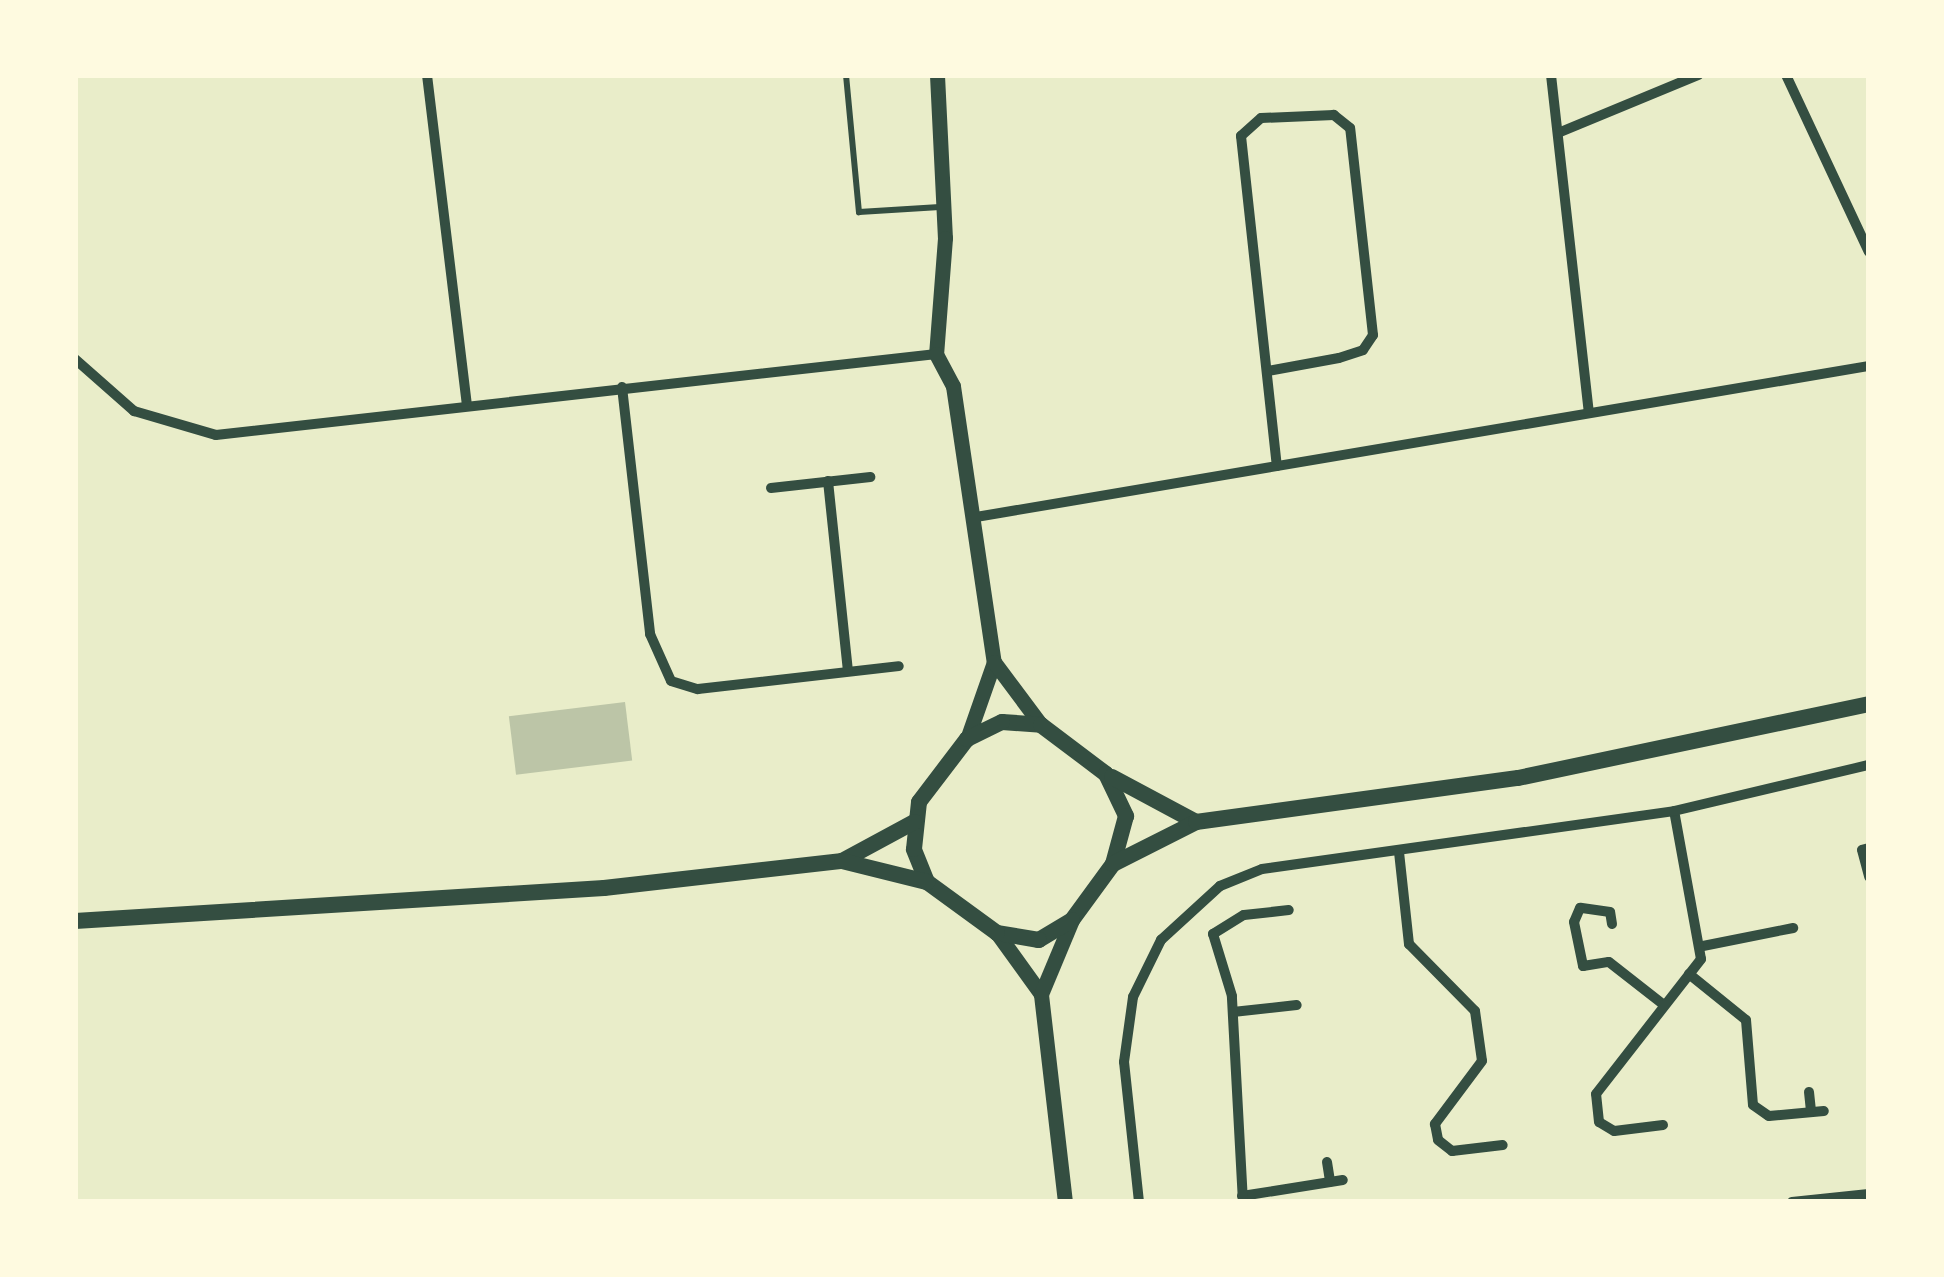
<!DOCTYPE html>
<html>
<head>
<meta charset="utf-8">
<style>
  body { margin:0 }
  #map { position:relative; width:1944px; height:1277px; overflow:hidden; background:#e9edc9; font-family:Overpass,sans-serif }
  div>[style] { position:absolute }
  .building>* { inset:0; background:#bcc5a7; transform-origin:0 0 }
  .service>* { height:6px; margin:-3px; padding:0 3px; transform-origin:3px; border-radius:3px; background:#344e41 }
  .minor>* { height:10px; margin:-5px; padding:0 5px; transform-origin:5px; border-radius:5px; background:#344e41 }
  .secondary>* { height:15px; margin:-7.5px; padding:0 7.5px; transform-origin:7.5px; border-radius:7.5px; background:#344e41 }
  .primary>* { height:16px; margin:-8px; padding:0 8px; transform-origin:8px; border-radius:8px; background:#344e41 }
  span { translate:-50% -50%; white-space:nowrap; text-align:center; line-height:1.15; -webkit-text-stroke:9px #fefae0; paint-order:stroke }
  .frame { position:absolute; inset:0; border:78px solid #fefae0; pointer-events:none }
</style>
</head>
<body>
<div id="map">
  <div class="building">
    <div style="left:625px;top:702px;width:59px;height:117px;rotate:83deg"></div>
  </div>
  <div class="service">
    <div style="left:846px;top:75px;width:138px;rotate:84.6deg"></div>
    <div style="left:859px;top:212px;width:81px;rotate:-3.5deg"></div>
  </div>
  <div class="minor">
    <div style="left:427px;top:75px;width:333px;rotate:83.1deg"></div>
    <div style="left:1551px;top:75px;width:340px;rotate:83.6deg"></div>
    <div style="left:1786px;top:75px;width:195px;rotate:64.9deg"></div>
    <div style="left:1558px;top:133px;width:152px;rotate:-22.5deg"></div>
    <div style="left:75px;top:359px;width:79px;rotate:41.4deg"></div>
    <div style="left:134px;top:411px;width:85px;rotate:16.3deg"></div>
    <div style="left:216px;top:435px;width:725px;rotate:-6.42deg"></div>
    <div style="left:1268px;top:371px;width:72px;rotate:-10.4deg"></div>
    <div style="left:1339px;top:358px;width:25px;rotate:-18deg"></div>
    <div style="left:1363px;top:350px;width:18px;rotate:-56deg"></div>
    <div style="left:1373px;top:335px;width:208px;rotate:-96.3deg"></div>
    <div style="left:1350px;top:128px;width:21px;rotate:-141deg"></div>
    <div style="left:1334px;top:115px;width:73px;rotate:177.6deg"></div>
    <div style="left:1261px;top:118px;width:27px;rotate:138deg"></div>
    <div style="left:1241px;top:136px;width:332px;rotate:83.8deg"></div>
    <div style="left:622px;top:387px;width:249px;rotate:83.5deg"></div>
    <div style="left:650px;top:634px;width:51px;rotate:65.9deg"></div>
    <div style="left:671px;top:681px;width:28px;rotate:17deg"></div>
    <div style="left:698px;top:689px;width:202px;rotate:-6.5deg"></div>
    <div style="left:828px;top:481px;width:191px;rotate:84deg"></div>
    <div style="left:771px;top:488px;width:100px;rotate:-6.3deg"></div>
    <div style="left:976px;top:517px;width:906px;rotate:-9.6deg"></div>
    <div style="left:1869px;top:848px;width:7px;rotate:164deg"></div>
    <div style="left:1862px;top:850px;width:28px;rotate:75deg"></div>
    <div style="left:1399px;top:852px;width:93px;rotate:83.8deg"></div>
    <div style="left:1409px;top:944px;width:94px;rotate:45.4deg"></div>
    <div style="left:1475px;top:1011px;width:50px;rotate:82deg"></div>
    <div style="left:1482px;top:1061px;width:79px;rotate:126.7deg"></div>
    <div style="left:1435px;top:1124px;width:16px;rotate:79deg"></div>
    <div style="left:1438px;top:1140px;width:18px;rotate:38deg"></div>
    <div style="left:1452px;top:1151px;width:51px;rotate:-6.7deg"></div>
    <div style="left:1612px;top:924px;width:12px;rotate:-99deg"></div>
    <div style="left:1610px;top:912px;width:30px;rotate:-172deg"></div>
    <div style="left:1580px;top:908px;width:15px;rotate:113deg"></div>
    <div style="left:1574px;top:922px;width:45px;rotate:78.4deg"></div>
    <div style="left:1583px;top:966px;width:26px;rotate:-9deg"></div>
    <div style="left:1609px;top:962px;width:70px;rotate:38deg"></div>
    <div style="left:1703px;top:946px;width:92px;rotate:-11.3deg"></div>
    <div style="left:1689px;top:974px;width:73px;rotate:38.9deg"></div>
    <div style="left:1746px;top:1020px;width:85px;rotate:85.3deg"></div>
    <div style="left:1753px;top:1105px;width:19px;rotate:35deg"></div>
    <div style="left:1769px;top:1116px;width:55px;rotate:-5.2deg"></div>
    <div style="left:1233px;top:1012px;width:64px;rotate:-6.2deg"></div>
    <div style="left:1809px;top:1092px;width:20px;rotate:84deg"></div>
    <div style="left:1663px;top:1125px;width:49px;rotate:173deg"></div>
    <div style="left:1614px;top:1131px;width:17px;rotate:-149deg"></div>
    <div style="left:1599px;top:1122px;width:28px;rotate:-96deg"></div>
    <div style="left:1596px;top:1094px;width:171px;rotate:-52.1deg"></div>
    <div style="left:1701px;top:959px;width:150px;rotate:-100.3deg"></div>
    <div style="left:1327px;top:1162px;width:20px;rotate:81deg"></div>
    <div style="left:1242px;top:1196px;width:102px;rotate:-9deg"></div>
    <div style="left:1139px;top:1202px;width:141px;rotate:-96.1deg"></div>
    <div style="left:1124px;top:1062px;width:66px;rotate:-82.1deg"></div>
    <div style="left:1133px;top:997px;width:64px;rotate:-63.8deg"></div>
    <div style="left:1161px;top:940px;width:80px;rotate:-42.5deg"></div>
    <div style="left:1220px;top:886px;width:45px;rotate:-22deg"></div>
    <div style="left:1262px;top:869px;width:416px;rotate:-8deg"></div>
    <div style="left:1674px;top:811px;width:200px;rotate:-13.3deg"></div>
    <div style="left:1243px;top:1202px;width:206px;rotate:-93.1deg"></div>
    <div style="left:1232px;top:996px;width:65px;rotate:-107deg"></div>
    <div style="left:1213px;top:934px;width:36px;rotate:-32deg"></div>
    <div style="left:1244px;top:915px;width:45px;rotate:-6.3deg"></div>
    <div style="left:1792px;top:1202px;width:77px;rotate:-5.9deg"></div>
  </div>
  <div class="secondary">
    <div style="left:937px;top:75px;width:163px;rotate:87.2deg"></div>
    <div style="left:945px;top:238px;width:116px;rotate:94.4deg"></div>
    <div style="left:936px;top:354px;width:36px;rotate:62deg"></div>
    <div style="left:953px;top:386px;width:279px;rotate:81.6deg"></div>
    <div style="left:994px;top:662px;width:82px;rotate:109.3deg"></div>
    <div style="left:994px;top:662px;width:79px;rotate:53.3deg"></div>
    <div style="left:997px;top:933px;width:75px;rotate:54.2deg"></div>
    <div style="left:1065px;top:1202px;width:209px;rotate:-96.6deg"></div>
    <div style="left:1041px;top:994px;width:80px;rotate:-67.3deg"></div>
  </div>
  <div class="primary">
    <div style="left:1002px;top:722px;width:39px;rotate:4deg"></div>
    <div style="left:1041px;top:725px;width:81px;rotate:37deg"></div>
    <div style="left:1106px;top:774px;width:47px;rotate:64.5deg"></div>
    <div style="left:1126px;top:816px;width:50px;rotate:105.2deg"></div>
    <div style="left:1113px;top:864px;width:69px;rotate:126.2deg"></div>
    <div style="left:1072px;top:920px;width:39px;rotate:149deg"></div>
    <div style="left:1039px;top:940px;width:43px;rotate:-170.5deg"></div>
    <div style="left:997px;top:933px;width:87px;rotate:-143.9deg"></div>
    <div style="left:927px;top:882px;width:35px;rotate:-112deg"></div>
    <div style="left:914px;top:849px;width:47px;rotate:-83.9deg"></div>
    <div style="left:919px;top:802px;width:79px;rotate:-52.7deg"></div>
    <div style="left:967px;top:739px;width:39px;rotate:-26deg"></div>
    <div style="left:1112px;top:777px;width:95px;rotate:28.2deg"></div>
    <div style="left:842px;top:861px;width:82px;rotate:-28.4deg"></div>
    <div style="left:1113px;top:864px;width:93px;rotate:-26.8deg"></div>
    <div style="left:1196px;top:822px;width:325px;rotate:-7.8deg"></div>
    <div style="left:1518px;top:778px;width:359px;rotate:-11.9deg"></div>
    <div style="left:75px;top:921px;width:530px;rotate:-3.57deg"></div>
    <div style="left:604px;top:888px;width:240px;rotate:-6.5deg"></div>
    <div style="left:842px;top:861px;width:88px;rotate:13.9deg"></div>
  </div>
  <div class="frame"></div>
</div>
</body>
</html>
